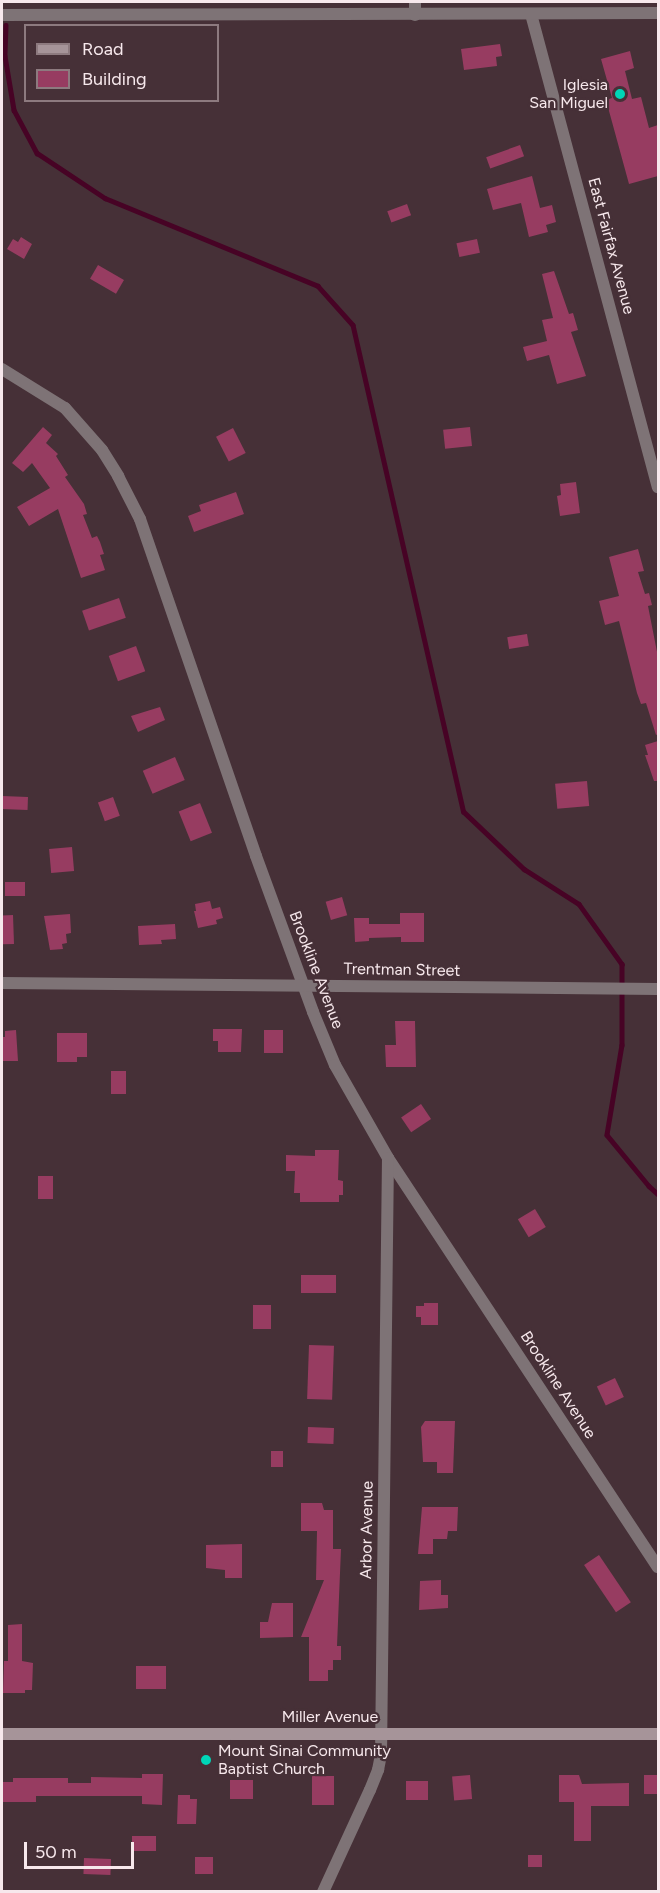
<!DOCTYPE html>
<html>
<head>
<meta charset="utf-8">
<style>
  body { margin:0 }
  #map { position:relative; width:660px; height:1893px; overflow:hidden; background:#463037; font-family:Figtree,sans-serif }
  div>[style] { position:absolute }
  .stream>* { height:4.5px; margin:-2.25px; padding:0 2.25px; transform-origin:2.25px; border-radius:2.25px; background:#470325 }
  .building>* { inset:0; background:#973c61; transform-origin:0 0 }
  .minor>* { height:12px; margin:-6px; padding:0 6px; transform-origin:6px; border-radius:6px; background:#7e7376 }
  .tertiary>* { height:12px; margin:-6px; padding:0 6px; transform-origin:6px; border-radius:6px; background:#7e7376 }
  .secondary>* { height:12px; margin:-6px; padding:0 6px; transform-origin:6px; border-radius:6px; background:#a69499 }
  .dots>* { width:16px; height:16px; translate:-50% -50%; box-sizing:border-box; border:3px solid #463037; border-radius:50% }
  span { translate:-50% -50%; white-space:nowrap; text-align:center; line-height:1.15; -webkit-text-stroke:4.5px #463037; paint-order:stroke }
  .poi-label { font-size:16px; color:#f7e8ec }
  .right { translate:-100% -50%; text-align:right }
  .left { translate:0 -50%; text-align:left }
  .street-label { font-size:16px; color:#f7e8ec }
  .frame { position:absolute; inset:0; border:3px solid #f7e8ec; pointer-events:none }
  .legend { position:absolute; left:24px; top:24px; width:195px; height:78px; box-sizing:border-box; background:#463037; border:2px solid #8d7a7f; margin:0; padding:8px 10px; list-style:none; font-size:18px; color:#f7e8ec }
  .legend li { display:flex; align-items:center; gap:12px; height:30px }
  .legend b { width:30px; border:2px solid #8d7a7f }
  .scale { position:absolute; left:24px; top:1842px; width:110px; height:27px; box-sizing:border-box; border:3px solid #f7e8ec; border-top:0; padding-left:8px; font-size:18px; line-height:21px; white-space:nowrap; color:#f7e8ec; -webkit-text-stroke:4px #463037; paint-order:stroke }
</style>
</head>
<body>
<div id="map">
  <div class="stream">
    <div style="left:6px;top:25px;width:31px;rotate:92deg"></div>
    <div style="left:5px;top:56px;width:55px;rotate:80.5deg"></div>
    <div style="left:14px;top:110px;width:49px;rotate:61.9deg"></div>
    <div style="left:37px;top:153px;width:82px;rotate:33.5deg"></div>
    <div style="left:105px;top:198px;width:230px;rotate:22.4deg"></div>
    <div style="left:318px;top:286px;width:52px;rotate:48.1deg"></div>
    <div style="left:353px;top:325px;width:499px;rotate:77.2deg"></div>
    <div style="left:464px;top:812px;width:83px;rotate:43.5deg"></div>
    <div style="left:524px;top:869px;width:65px;rotate:32.5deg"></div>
    <div style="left:579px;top:904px;width:74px;rotate:54.4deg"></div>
    <div style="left:622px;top:964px;width:81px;rotate:90deg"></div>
    <div style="left:622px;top:1045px;width:91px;rotate:99.5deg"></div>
    <div style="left:607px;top:1135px;width:66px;rotate:50.5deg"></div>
    <div style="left:649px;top:1186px;width:12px;rotate:42deg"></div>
  </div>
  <div class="building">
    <div style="clip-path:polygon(500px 44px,502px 56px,496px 57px,497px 66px,464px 70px,461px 49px)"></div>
    <div style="clip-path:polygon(630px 51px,634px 68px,625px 71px,632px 99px,641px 97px,649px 128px,658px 125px,658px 176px,629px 184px,606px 100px,612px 98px,601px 59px)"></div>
    <div style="left:520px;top:145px;width:12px;height:36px;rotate:70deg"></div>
    <div style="clip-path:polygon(532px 176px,540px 208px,552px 205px,556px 222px,546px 225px,548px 232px,529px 237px,521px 203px,493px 210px,487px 189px)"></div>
    <div style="left:407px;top:204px;width:12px;height:21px;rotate:70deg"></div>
    <div style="clip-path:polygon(21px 237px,32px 244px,24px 259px,7px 249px,13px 239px,18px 242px)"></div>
    <div style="left:477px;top:239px;width:14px;height:21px;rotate:78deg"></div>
    <div style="left:98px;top:265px;width:30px;height:16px;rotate:30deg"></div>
    <div style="clip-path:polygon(554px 271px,569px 314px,573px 313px,578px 330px,571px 332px,586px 376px,557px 384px,549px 355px,527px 361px,523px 347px,547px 341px,542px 320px,553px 318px,542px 274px)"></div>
    <div style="clip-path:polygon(43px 427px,52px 435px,46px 443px,58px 454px,56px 456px,68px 475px,65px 477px,84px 504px,87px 514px,83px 515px,92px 538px,97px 536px,100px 542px,104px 554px,100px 555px,105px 570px,81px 578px,58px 509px,29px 526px,17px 507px,50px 488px,32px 463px,23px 472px,12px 463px)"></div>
    <div style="left:470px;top:427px;width:19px;height:27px;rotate:84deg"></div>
    <div style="left:233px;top:428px;width:28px;height:19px;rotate:63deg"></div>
    <div style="clip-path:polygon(576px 482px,580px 513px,560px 516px,557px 496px,561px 495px,560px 484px)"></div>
    <div style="clip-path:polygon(236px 492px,244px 514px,194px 532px,188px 516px,201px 511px,199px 505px)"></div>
    <div style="clip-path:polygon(638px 549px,644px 571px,638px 572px,645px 594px,649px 593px,652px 605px,648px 606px,658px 657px,658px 734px,656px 735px,646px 703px,641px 704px,637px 693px,619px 621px,605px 625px,599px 601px,619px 596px,609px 557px)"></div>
    <div style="left:119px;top:598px;width:21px;height:39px;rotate:71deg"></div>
    <div style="left:527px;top:634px;width:12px;height:20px;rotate:81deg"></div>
    <div style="left:136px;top:646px;width:27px;height:29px;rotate:70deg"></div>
    <div style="clip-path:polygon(160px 707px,165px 720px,138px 732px,131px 716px)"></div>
    <div style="clip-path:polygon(658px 741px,658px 781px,654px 781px,645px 755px,648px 755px,645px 745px)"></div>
    <div style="left:175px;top:757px;width:25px;height:35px;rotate:67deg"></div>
    <div style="left:587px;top:781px;width:25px;height:32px;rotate:85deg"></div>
    <div style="left:2px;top:796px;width:26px;height:13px;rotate:2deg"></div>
    <div style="left:113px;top:797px;width:20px;height:16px;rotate:70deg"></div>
    <div style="left:200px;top:803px;width:32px;height:23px;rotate:68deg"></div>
    <div style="left:72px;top:847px;width:24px;height:23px;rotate:85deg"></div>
    <div style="left:5px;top:882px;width:20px;height:14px"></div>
    <div style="left:342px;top:897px;width:19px;height:17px;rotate:74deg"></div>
    <div style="clip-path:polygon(210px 901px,212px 909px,220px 907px,223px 918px,216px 920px,217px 924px,198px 928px,194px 911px,196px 911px,195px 904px)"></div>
    <div style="clip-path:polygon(400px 913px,424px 913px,424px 942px,401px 942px,401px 937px,369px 938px,369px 941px,355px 942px,354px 918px,369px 918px,369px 924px,400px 924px)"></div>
    <div style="clip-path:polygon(70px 914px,71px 933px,66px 934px,67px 943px,62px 944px,63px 949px,50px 950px,44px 916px)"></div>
    <div style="left:13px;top:915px;width:29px;height:11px;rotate:88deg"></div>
    <div style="clip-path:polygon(175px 924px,176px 939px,161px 940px,162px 944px,139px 945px,138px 926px)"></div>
    <div style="clip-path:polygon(395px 1021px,415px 1021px,416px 1067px,386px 1067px,385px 1045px,396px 1045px)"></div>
    <div style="clip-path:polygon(213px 1029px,242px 1029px,241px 1052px,218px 1052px,218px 1041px,213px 1041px)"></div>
    <div style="clip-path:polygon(16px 1030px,18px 1061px,2px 1061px,2px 1037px,5px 1037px,5px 1031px)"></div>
    <div style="left:264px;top:1030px;width:19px;height:23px"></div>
    <div style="clip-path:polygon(57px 1033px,87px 1033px,87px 1057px,77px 1057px,77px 1062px,57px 1062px)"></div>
    <div style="left:111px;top:1071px;width:15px;height:23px"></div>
    <div style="left:421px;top:1104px;width:18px;height:24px;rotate:56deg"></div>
    <div style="clip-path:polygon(315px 1150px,339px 1150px,338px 1180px,343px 1181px,343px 1195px,339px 1195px,339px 1202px,300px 1202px,300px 1193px,294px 1193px,295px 1171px,286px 1171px,286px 1155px,315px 1156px)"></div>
    <div style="left:38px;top:1176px;width:15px;height:23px"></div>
    <div style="left:535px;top:1209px;width:21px;height:20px;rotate:59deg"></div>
    <div style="left:301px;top:1275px;width:35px;height:18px"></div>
    <div style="clip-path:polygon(424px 1303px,438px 1303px,438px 1325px,421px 1325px,421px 1317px,416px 1317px,416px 1306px,424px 1306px)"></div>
    <div style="left:253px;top:1305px;width:18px;height:24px"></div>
    <div style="left:309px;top:1345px;width:25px;height:54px;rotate:2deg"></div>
    <div style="left:615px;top:1378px;width:21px;height:20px;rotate:65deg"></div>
    <div style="clip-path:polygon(425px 1421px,455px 1421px,453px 1473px,437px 1473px,437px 1462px,423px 1462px,421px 1427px)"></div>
    <div style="left:308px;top:1427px;width:26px;height:16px;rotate:2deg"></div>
    <div style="left:271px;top:1451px;width:12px;height:16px"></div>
    <div style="clip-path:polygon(301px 1503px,322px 1503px,324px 1510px,333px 1510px,333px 1549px,341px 1549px,337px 1646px,341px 1646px,341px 1660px,333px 1660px,333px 1670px,328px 1670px,328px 1681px,309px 1681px,309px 1637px,301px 1637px,324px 1580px,316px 1580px,317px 1531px,301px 1531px)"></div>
    <div style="clip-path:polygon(422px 1507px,458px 1507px,457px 1531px,448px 1531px,447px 1539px,433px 1539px,433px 1554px,418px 1554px)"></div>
    <div style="clip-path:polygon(242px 1544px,242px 1578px,225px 1578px,225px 1570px,206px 1568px,206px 1545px)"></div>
    <div style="left:599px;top:1555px;width:57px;height:18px;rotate:56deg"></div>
    <div style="clip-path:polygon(441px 1580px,441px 1595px,448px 1595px,448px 1608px,419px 1610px,420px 1581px)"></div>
    <div style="clip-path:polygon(272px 1603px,293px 1603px,293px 1637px,260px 1638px,260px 1622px,268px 1622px)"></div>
    <div style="clip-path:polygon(22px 1624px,22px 1661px,33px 1663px,32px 1690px,25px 1690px,25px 1693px,3px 1693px,4px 1661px,8px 1661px,8px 1625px)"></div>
    <div style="left:136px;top:1666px;width:30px;height:23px"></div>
    <div style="clip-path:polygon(142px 1774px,163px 1774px,162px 1805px,142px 1804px,142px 1796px,36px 1796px,36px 1802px,2px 1802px,2px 1782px,13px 1782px,13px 1778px,68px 1778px,68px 1783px,91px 1783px,91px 1777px,142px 1778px)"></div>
    <div style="left:470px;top:1775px;width:24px;height:18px;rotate:85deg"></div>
    <div style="clip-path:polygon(559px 1775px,579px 1775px,582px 1784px,629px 1783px,629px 1806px,591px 1806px,591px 1841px,574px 1841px,574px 1802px,559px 1802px)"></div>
    <div style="left:644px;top:1775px;width:14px;height:19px"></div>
    <div style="left:312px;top:1776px;width:22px;height:29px"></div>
    <div style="left:230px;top:1780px;width:23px;height:19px"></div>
    <div style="left:406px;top:1781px;width:22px;height:19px"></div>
    <div style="clip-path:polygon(178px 1795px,190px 1795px,190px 1799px,197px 1799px,196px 1824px,177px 1824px)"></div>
    <div style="left:132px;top:1836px;width:24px;height:15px"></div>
    <div style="left:528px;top:1855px;width:14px;height:12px"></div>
    <div style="left:195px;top:1857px;width:18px;height:17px"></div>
    <div style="left:84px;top:1858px;width:27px;height:16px;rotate:2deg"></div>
  </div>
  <div class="minor">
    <div style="left:415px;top:2px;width:13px;rotate:90deg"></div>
    <div style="left:531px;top:14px;width:490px;rotate:75deg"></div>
    <div style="left:2px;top:369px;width:74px;rotate:31.8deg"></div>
    <div style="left:65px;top:408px;width:56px;rotate:48.6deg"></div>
    <div style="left:102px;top:450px;width:31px;rotate:58deg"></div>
    <div style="left:118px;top:476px;width:48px;rotate:62.9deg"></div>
    <div style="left:140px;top:519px;width:356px;rotate:71deg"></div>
    <div style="left:256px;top:856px;width:166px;rotate:69.9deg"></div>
    <div style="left:313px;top:1012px;width:57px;rotate:67.5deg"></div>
    <div style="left:335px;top:1065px;width:107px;rotate:60.3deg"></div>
    <div style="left:388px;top:1158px;width:490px;rotate:56.6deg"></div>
    <div style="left:2px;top:983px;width:656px;rotate:0.52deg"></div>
    <div style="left:323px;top:1892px;width:112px;rotate:-65.3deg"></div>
    <div style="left:370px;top:1790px;width:22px;rotate:-68deg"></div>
    <div style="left:378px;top:1770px;width:15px;rotate:-79deg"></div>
    <div style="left:381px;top:1755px;width:597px;rotate:-89.33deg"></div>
  </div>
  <div class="tertiary">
    <div style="left:2px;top:15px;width:656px;rotate:-0.17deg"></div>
  </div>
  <div class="secondary">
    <div style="left:2px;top:1734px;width:656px"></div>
  </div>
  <div class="dots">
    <div style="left:620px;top:94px;background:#00d5b7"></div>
    <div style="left:206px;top:1760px;background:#00d5b7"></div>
  </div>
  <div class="poi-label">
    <span class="right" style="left:608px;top:94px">Iglesia<br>San Miguel</span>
    <span class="left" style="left:218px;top:1760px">Mount Sinai Community<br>Baptist Church</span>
  </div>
  <div class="street-label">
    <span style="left:611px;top:246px;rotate:75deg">East Fairfax Avenue</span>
    <span style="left:316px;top:970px;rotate:69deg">Brookline Avenue</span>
    <span style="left:402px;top:970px;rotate:1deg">Trentman Street</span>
    <span style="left:558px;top:1385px;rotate:57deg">Brookline Avenue</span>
    <span style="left:367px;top:1530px;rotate:-89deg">Arbor Avenue</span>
    <span style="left:330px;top:1717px">Miller Avenue</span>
  </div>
  <div class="frame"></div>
  <ul class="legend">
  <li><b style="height:8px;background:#a69499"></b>Road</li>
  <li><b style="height:16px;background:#973c61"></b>Building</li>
  </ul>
  <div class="scale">50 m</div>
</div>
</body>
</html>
